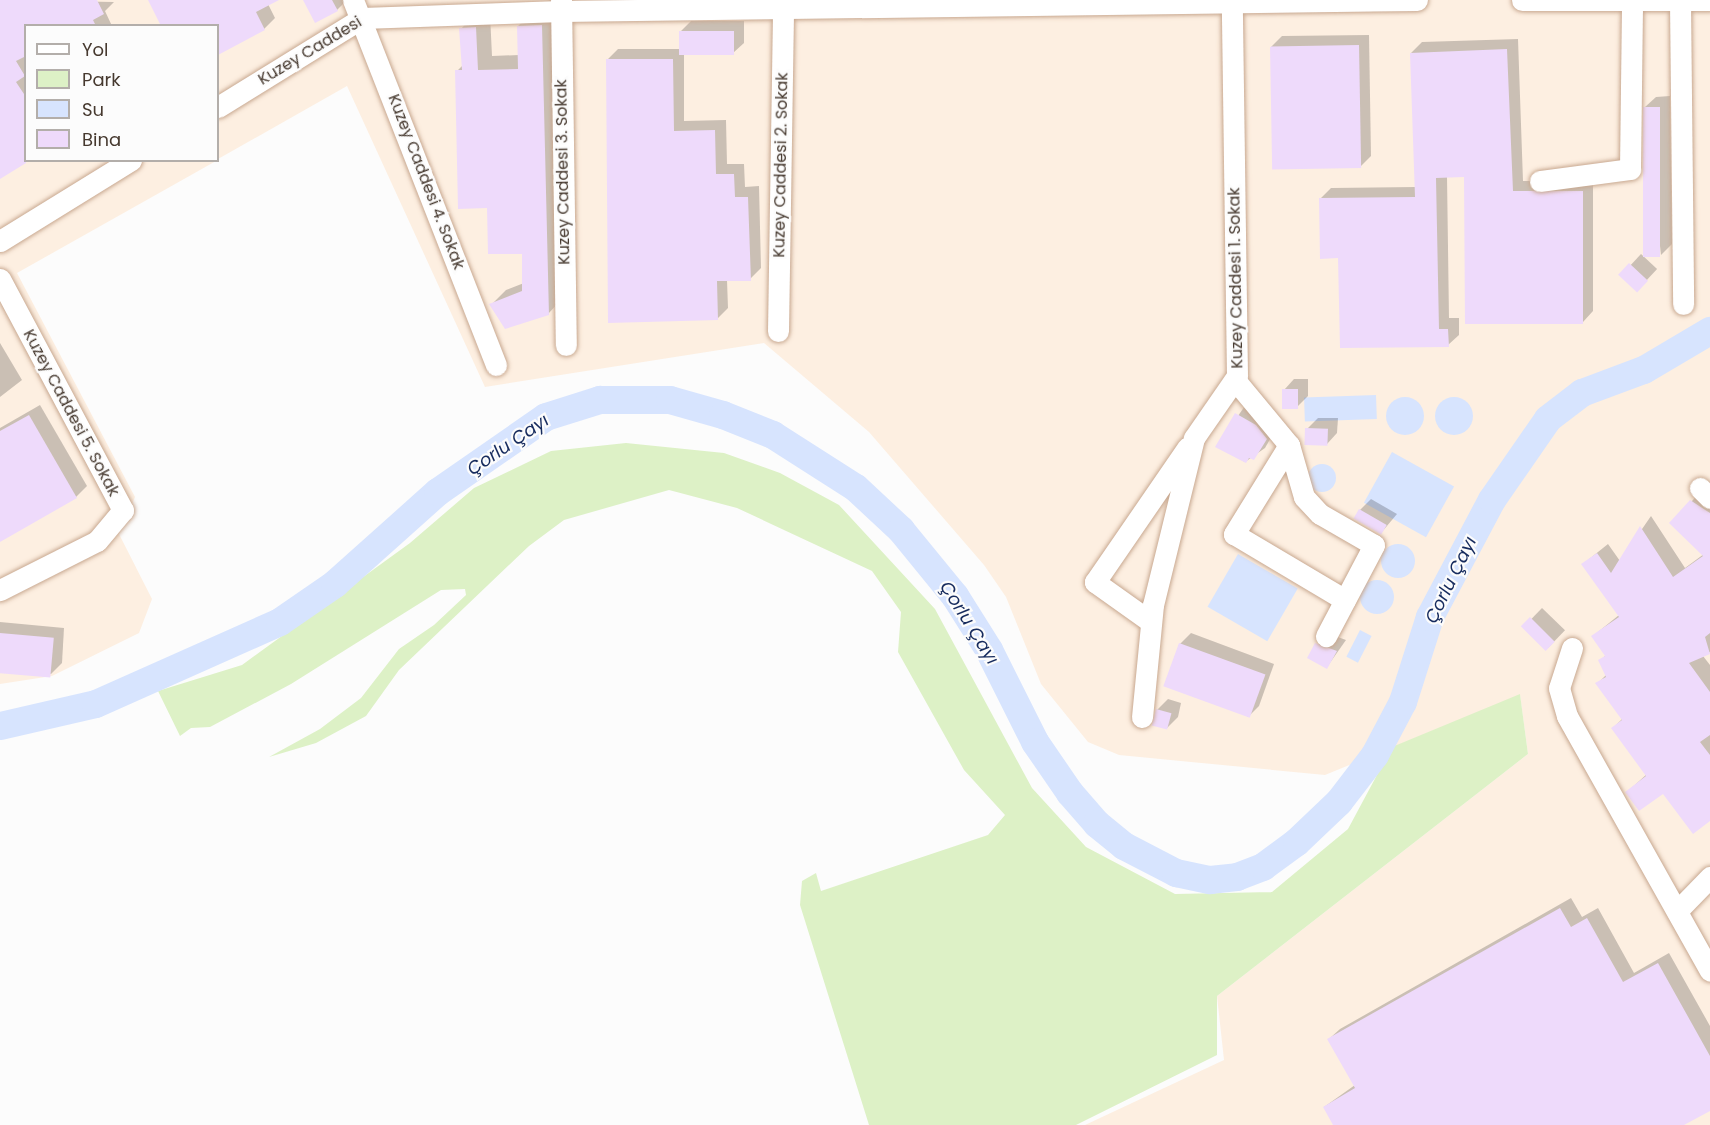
<!DOCTYPE html>
<html>
<head>
<meta charset="utf-8">
<style>
  body { margin:0 }
  #map { position:relative; width:1710px; height:1125px; overflow:hidden; background:#fcfcfc; font-family:Poppins,sans-serif }
  div>[style] { position:absolute }
  .industrial>* { inset:0; background:#fdefe1 }
  .green>* { inset:0; background:#ddf1c6 }
  .water>* { inset:0; background:#d7e4fe; transform-origin:0 0 }
  .round { border-radius:50% }
  .shadow>* { inset:0; background:#0003; transform-origin:0 0 }
  .river>* { height:28px; margin:-14px; padding:0 14px; transform-origin:14px; border-radius:14px; background:#d7e4fe }
  .building>* { inset:0; background:#eedafb; transform-origin:0 0 }
  .roads { filter:drop-shadow(0 0 2px #c8a890) drop-shadow(0 0 2px #c8a890) }
  .minor>* { height:21px; margin:-10.5px; padding:0 10.5px; transform-origin:10.5px; border-radius:10.5px; background:#fff }
  span { translate:-50% -50%; white-space:nowrap; text-align:center; line-height:1.15; -webkit-text-stroke:4.5px #fcfcfc; paint-order:stroke }
  .street-label { font-size:16px; color:#46392f }
  .water-label { font-size:18px; color:#162b5e; font-style:italic }
  .legend { position:absolute; left:24px; top:24px; width:195px; height:138px; box-sizing:border-box; background:#fcfcfc; border:2px solid #b3aeaa; margin:0; padding:8px 10px; list-style:none; font-size:18px; color:#46392f }
  .legend li { display:flex; align-items:center; gap:12px; height:30px }
  .legend b { width:30px; border:2px solid #b3aeaa }
</style>
</head>
<body>
<div id="map">
  <div class="industrial">
    <div style="clip-path:polygon(0 0,1710px 0,1710px 1125px,1085px 1125px,1224px 1060px,1217px 996px,1528px 754px,1520px 695px,1325px 775px,1119px 755px,1088px 742px,1041px 684px,1006px 597px,984px 565px,869px 432px,764px 343px,485px 387px,347px 86px,218px 159px,218px 26px,26px 26px,26px 160px,216px 161px,17px 273px,135px 497px,119px 534px,152px 599px,139px 633px,52px 676px,0 684px)"></div>
  </div>
  <div class="green">
    <div style="clip-path:polygon(626px 443px,724px 453px,780px 473px,839px 505px,935px 609px,1032px 788px,1086px 847px,1175px 894px,1272px 892px,1348px 829px,1392px 747px,1520px 694px,1528px 754px,1217px 996px,1217px 1055px,1076px 1125px,869px 1125px,800px 905px,802px 881px,816px 873px,821px 891px,988px 835px,1005px 815px,964px 770px,898px 652px,901px 612px,872px 571px,737px 508px,669px 490px,564px 520px,529px 546px,399px 670px,366px 716px,316px 743px,269px 757px,320px 729px,361px 698px,399px 649px,434px 625px,466px 595px,465px 589px,441px 590px,291px 684px,210px 727px,191px 728px,180px 736px,158px 691px,242px 665px,410px 543px,474px 488px,551px 451px)"></div>
  </div>
  <div class="water">
    <div style="left:1376px;top:395px;width:24px;height:72px;rotate:88deg"></div>
    <div class="round" style="left:1386px;top:397px;width:38px;height:38px"></div>
    <div class="round" style="left:1435px;top:397px;width:38px;height:38px"></div>
    <div style="left:1392px;top:452px;width:71px;height:58px;rotate:29deg"></div>
    <div class="round" style="left:1308px;top:464px;width:28px;height:28px"></div>
    <div class="round" style="left:1381px;top:544px;width:34px;height:34px"></div>
    <div style="left:1238px;top:554px;width:69px;height:61px;rotate:30deg"></div>
    <div class="round" style="left:1360px;top:580px;width:34px;height:34px"></div>
    <div style="left:1360px;top:630px;width:13px;height:30px;rotate:27deg"></div>
  </div>
  <div class="shadow">
    <div style="clip-path:polygon(0 0,114px 2px,105px 11px,112px 26px,26px 26px,27px 160px,0 177px)"></div>
    <div style="clip-path:polygon(149px 0,275px 0,268px 4px,275px 18px,264px 29px,218px 54px,218px 26px)"></div>
    <div style="clip-path:polygon(304px 0,347px 0,337px 10px)"></div>
    <div style="clip-path:polygon(555px 11px,562px 299px,548px 314px,491px 305px,506px 290px,524px 283px,523px 252px,488px 207px,457px 71px,463px 65px,461px 29px,475px 14px,490px 14px,492px 56px,519px 55px,518px 26px,533px 12px)"></div>
    <div style="clip-path:polygon(691px 21px,744px 21px,744px 43px,733px 53px,684px 53px,684px 121px,726px 120px,727px 164px,744px 164px,745px 187px,759px 186px,761px 268px,750px 279px,727px 280px,728px 308px,717px 319px,607px 60px,618px 49px,680px 49px,680px 32px)"></div>
    <div style="clip-path:polygon(1369px 35px,1371px 156px,1360px 167px,1271px 47px,1282px 36px)"></div>
    <div style="clip-path:polygon(1518px 39px,1523px 181px,1593px 181px,1593px 311px,1583px 322px,1466px 175px,1447px 176px,1449px 318px,1459px 318px,1459px 335px,1448px 345px,1340px 257px,1320px 199px,1331px 188px,1416px 187px,1411px 53px,1422px 42px)"></div>
    <div style="clip-path:polygon(1670px 96px,1672px 244px,1661px 255px,1645px 107px,1656px 97px)"></div>
    <div style="left:1641px;top:254px;width:22px;height:29px;rotate:43deg"></div>
    <div style="clip-path:polygon(0 343px,22px 380px,0 397px)"></div>
    <div style="clip-path:polygon(1294px 379px,1308px 379px,1308px 396px,1297px 407px,1284px 390px)"></div>
    <div style="clip-path:polygon(1247px 403px,1277px 427px,1265px 448px,1245px 462px,1217px 446px)"></div>
    <div style="clip-path:polygon(40px 405px,87px 486px,76px 497px,0 540px,0 428px)"></div>
    <div style="clip-path:polygon(1318px 418px,1338px 418px,1337px 433px,1327px 444px,1307px 429px)"></div>
    <div style="clip-path:polygon(1702px 490px,1710px 495px,1710px 652px,1703px 656px,1710px 665px,1710px 819px,1663px 792px,1627px 792px,1647px 774px,1613px 728px,1623px 718px,1597px 684px,1607px 674px,1600px 661px,1606px 655px,1593px 636px,1619px 615px,1583px 564px,1608px 544px,1620px 561px,1651px 516px,1685px 568px,1704px 554px,1692px 501px)"></div>
    <div style="clip-path:polygon(1371px 499px,1397px 514px,1381px 533px,1360px 510px)"></div>
    <div style="left:1542px;top:608px;width:32px;height:25px;rotate:44deg"></div>
    <div style="clip-path:polygon(0 622px,64px 628px,62px 663px,51px 674px,0 671px)"></div>
    <div style="clip-path:polygon(1191px 633px,1274px 664px,1259px 706px,1248px 717px,1180px 644px)"></div>
    <div style="clip-path:polygon(1327px 633px,1346px 640px,1327px 667px,1309px 658px)"></div>
    <div style="clip-path:polygon(1168px 699px,1181px 703px,1178px 717px,1167px 728px,1157px 710px)"></div>
    <div style="clip-path:polygon(1571px 898px,1582px 917px,1598px 908px,1634px 973px,1669px 953px,1710px 1026px,1710px 1109px,1681px 1125px,1335px 1125px,1324px 1107px,1355px 1085px,1329px 1039px,1340px 1029px)"></div>
  </div>
  <div class="river">
    <div style="left:0;top:726px;width:98px;rotate:-12.9deg"></div>
    <div style="left:96px;top:704px;width:201px;rotate:-24deg"></div>
    <div style="left:280px;top:622px;width:67px;rotate:-34.6deg"></div>
    <div style="left:335px;top:584px;width:138px;rotate:-41.8deg"></div>
    <div style="left:438px;top:492px;width:131px;rotate:-34.8deg"></div>
    <div style="left:546px;top:417px;width:57px;rotate:-17.5deg"></div>
    <div style="left:600px;top:400px;width:70px"></div>
    <div style="left:670px;top:400px;width:55px;rotate:15.8deg"></div>
    <div style="left:723px;top:415px;width:54px;rotate:21.8deg"></div>
    <div style="left:773px;top:435px;width:98px;rotate:32.6deg"></div>
    <div style="left:856px;top:488px;width:62px;rotate:43deg"></div>
    <div style="left:901px;top:530px;width:85px;rotate:50.7deg"></div>
    <div style="left:955px;top:596px;width:64px;rotate:57.8deg"></div>
    <div style="left:989px;top:650px;width:103px;rotate:63.4deg"></div>
    <div style="left:1035px;top:742px;width:62px;rotate:55.5deg"></div>
    <div style="left:1070px;top:793px;width:41px;rotate:48.9deg"></div>
    <div style="left:1097px;top:824px;width:35px;rotate:39deg"></div>
    <div style="left:1124px;top:846px;width:59px;rotate:27.4deg"></div>
    <div style="left:1176px;top:873px;width:35px;rotate:12deg"></div>
    <div style="left:1210px;top:880px;width:27px;rotate:-6deg"></div>
    <div style="left:1237px;top:877px;width:28px;rotate:-21deg"></div>
    <div style="left:1263px;top:867px;width:42px;rotate:-36.3deg"></div>
    <div style="left:1297px;top:842px;width:58px;rotate:-43.6deg"></div>
    <div style="left:1339px;top:802px;width:59px;rotate:-52.5deg"></div>
    <div style="left:1375px;top:755px;width:60px;rotate:-62.2deg"></div>
    <div style="left:1403px;top:702px;width:89px;rotate:-72.4deg"></div>
    <div style="left:1430px;top:617px;width:132px;rotate:-62.1deg"></div>
    <div style="left:1492px;top:500px;width:98px;rotate:-55.3deg"></div>
    <div style="left:1548px;top:419px;width:43px;rotate:-37.4deg"></div>
    <div style="left:1582px;top:393px;width:66px;rotate:-20.4deg"></div>
    <div style="left:1644px;top:370px;width:77px;rotate:-30.6deg"></div>
  </div>
  <div class="building">
    <div style="clip-path:polygon(0 0,97px 0,104px 14px,93px 20px,96px 26px,26px 26px,26px 56px,16px 61px,25px 76px,16px 82px,26px 97px,26px 163px,0 179px)"></div>
    <div style="clip-path:polygon(148px 0,279px 0,256px 12px,265px 30px,218px 55px,218px 26px,161px 26px)"></div>
    <div style="clip-path:polygon(303px 0,332px 0,338px 11px,315px 23px)"></div>
    <div style="clip-path:polygon(542px 25px,549px 315px,505px 329px,489px 304px,522px 291px,522px 254px,488px 254px,487px 208px,458px 209px,455px 70px,462px 70px,459px 28px,476px 27px,478px 70px,518px 69px,517px 26px)"></div>
    <div style="left:679px;top:31px;width:55px;height:24px"></div>
    <div style="left:1359px;top:45px;width:123px;height:89px;rotate:89deg"></div>
    <div style="clip-path:polygon(1507px 49px,1513px 191px,1583px 191px,1583px 324px,1465px 324px,1464px 177px,1436px 178px,1439px 329px,1448px 329px,1449px 347px,1340px 348px,1338px 258px,1320px 259px,1319px 198px,1415px 197px,1410px 53px)"></div>
    <div style="clip-path:polygon(606px 59px,673px 59px,674px 131px,715px 130px,716px 174px,734px 174px,735px 197px,748px 197px,751px 281px,717px 281px,718px 320px,608px 323px)"></div>
    <div style="left:1643px;top:107px;width:17px;height:150px"></div>
    <div style="left:1629px;top:263px;width:26px;height:16px;rotate:43deg"></div>
    <div style="left:1282px;top:389px;width:16px;height:20px"></div>
    <div style="clip-path:polygon(1235px 413px,1256px 425px,1267px 439px,1254px 460px,1249px 458px,1246px 463px,1215px 447px)"></div>
    <div style="clip-path:polygon(29px 415px,77px 498px,0 542px,0 431px)"></div>
    <div style="left:1305px;top:428px;width:23px;height:17px;rotate:2deg"></div>
    <div style="clip-path:polygon(1690px 500px,1710px 513px,1710px 633px,1705px 637px,1710px 654px,1689px 663px,1710px 692px,1710px 735px,1700px 742px,1710px 755px,1710px 821px,1693px 834px,1663px 794px,1639px 811px,1625px 792px,1646px 776px,1611px 728px,1622px 720px,1595px 683px,1606px 677px,1598px 660px,1605px 656px,1591px 636px,1619px 617px,1581px 564px,1597px 553px,1611px 573px,1640px 526px,1673px 577px,1703px 556px,1669px 523px)"></div>
    <div style="left:1359px;top:509px;width:32px;height:11px;rotate:30deg"></div>
    <div style="left:1530px;top:617px;width:35px;height:13px;rotate:45deg"></div>
    <div style="left:0;top:633px;width:54px;height:40px;rotate:5deg"></div>
    <div style="left:1179px;top:643px;width:92px;height:46px;rotate:20deg"></div>
    <div style="clip-path:polygon(1315px 643px,1337px 651px,1327px 669px,1307px 658px)"></div>
    <div style="left:1156px;top:709px;width:16px;height:17px;rotate:15deg"></div>
    <div style="clip-path:polygon(1560px 908px,1571px 927px,1587px 918px,1623px 982px,1658px 963px,1710px 1056px,1710px 1111px,1684px 1125px,1333px 1125px,1323px 1107px,1355px 1088px,1327px 1039px)"></div>
  </div>
  <div class="roads">
    <div class="minor">
      <div style="left:353px;top:0;width:392px;rotate:68.6deg"></div>
      <div style="left:561px;top:0;width:345px;rotate:89.2deg"></div>
      <div style="left:1522px;top:0;width:188px"></div>
      <div style="left:1680px;top:1px;width:303px;rotate:89.4deg"></div>
      <div style="left:218px;top:107px;width:169px;rotate:-31.7deg"></div>
      <div style="left:362px;top:18px;width:199px;rotate:-2deg"></div>
      <div style="left:561px;top:11px;width:856px;rotate:-0.74deg"></div>
      <div style="left:1540px;top:181px;width:91px;rotate:-7.6deg"></div>
      <div style="left:1630px;top:169px;width:168px;rotate:-89.3deg"></div>
      <div style="left:0;top:241px;width:154px;rotate:-31.7deg"></div>
      <div style="left:0;top:279px;width:262px;rotate:62deg"></div>
      <div style="left:123px;top:510px;width:40px;rotate:130deg"></div>
      <div style="left:97px;top:541px;width:109px;rotate:153.2deg"></div>
      <div style="left:778px;top:331px;width:331px;rotate:-89.1deg"></div>
      <div style="left:1235px;top:380px;width:85px;rotate:50.3deg"></div>
      <div style="left:1289px;top:445px;width:54px;rotate:73.9deg"></div>
      <div style="left:1304px;top:497px;width:23px;rotate:47deg"></div>
      <div style="left:1320px;top:514px;width:62px;rotate:29.9deg"></div>
      <div style="left:1374px;top:545px;width:103px;rotate:117.8deg"></div>
      <div style="left:1289px;top:445px;width:105px;rotate:121.7deg"></div>
      <div style="left:1234px;top:534px;width:129px;rotate:30.7deg"></div>
      <div style="left:1700px;top:488px;width:14px;rotate:45deg"></div>
      <div style="left:1151px;top:622px;width:69px;rotate:-144.5deg"></div>
      <div style="left:1095px;top:582px;width:163px;rotate:-55.5deg"></div>
      <div style="left:1572px;top:648px;width:42px;rotate:108deg"></div>
      <div style="left:1559px;top:688px;width:29px;rotate:74deg"></div>
      <div style="left:1567px;top:716px;width:292px;rotate:60.7deg"></div>
      <div style="left:1142px;top:717px;width:113px;rotate:-84.4deg"></div>
      <div style="left:1153px;top:605px;width:172px;rotate:-76.2deg"></div>
      <div style="left:1194px;top:438px;width:75px;rotate:-55.3deg"></div>
      <div style="left:1237px;top:376px;width:376px;rotate:-90.8deg"></div>
      <div style="left:1679px;top:909px;width:45px;rotate:-45.9deg"></div>
    </div>
  </div>
  <div class="street-label">
    <span style="left:310px;top:51px;rotate:-31deg">Kuzey Caddesi</span>
    <span style="left:781px;top:165px;rotate:-89deg">Kuzey Caddesi 2. Sokak</span>
    <span style="left:563px;top:172px;rotate:-91deg">Kuzey Caddesi 3. Sokak</span>
    <span style="left:426px;top:182px;rotate:69deg">Kuzey Caddesi 4. Sokak</span>
    <span style="left:1236px;top:278px;rotate:-91deg">Kuzey Caddesi 1. Sokak</span>
    <span style="left:71px;top:413px;rotate:62deg">Kuzey Caddesi 5. Sokak</span>
  </div>
  <div class="water-label">
    <span style="left:508px;top:445px;rotate:-34deg">Çorlu Çayı</span>
    <span style="left:1451px;top:580px;rotate:-64deg">Çorlu Çayı</span>
    <span style="left:969px;top:623px;rotate:58deg">Çorlu Çayı</span>
  </div>
  <ul class="legend">
  <li><b style="height:8px;background:#fff"></b>Yol</li>
  <li><b style="height:16px;background:#ddf1c6"></b>Park</li>
  <li><b style="height:16px;background:#d7e4fe"></b>Su</li>
  <li><b style="height:16px;background:#eedafb"></b>Bina</li>
  </ul>
</div>
</body>
</html>
